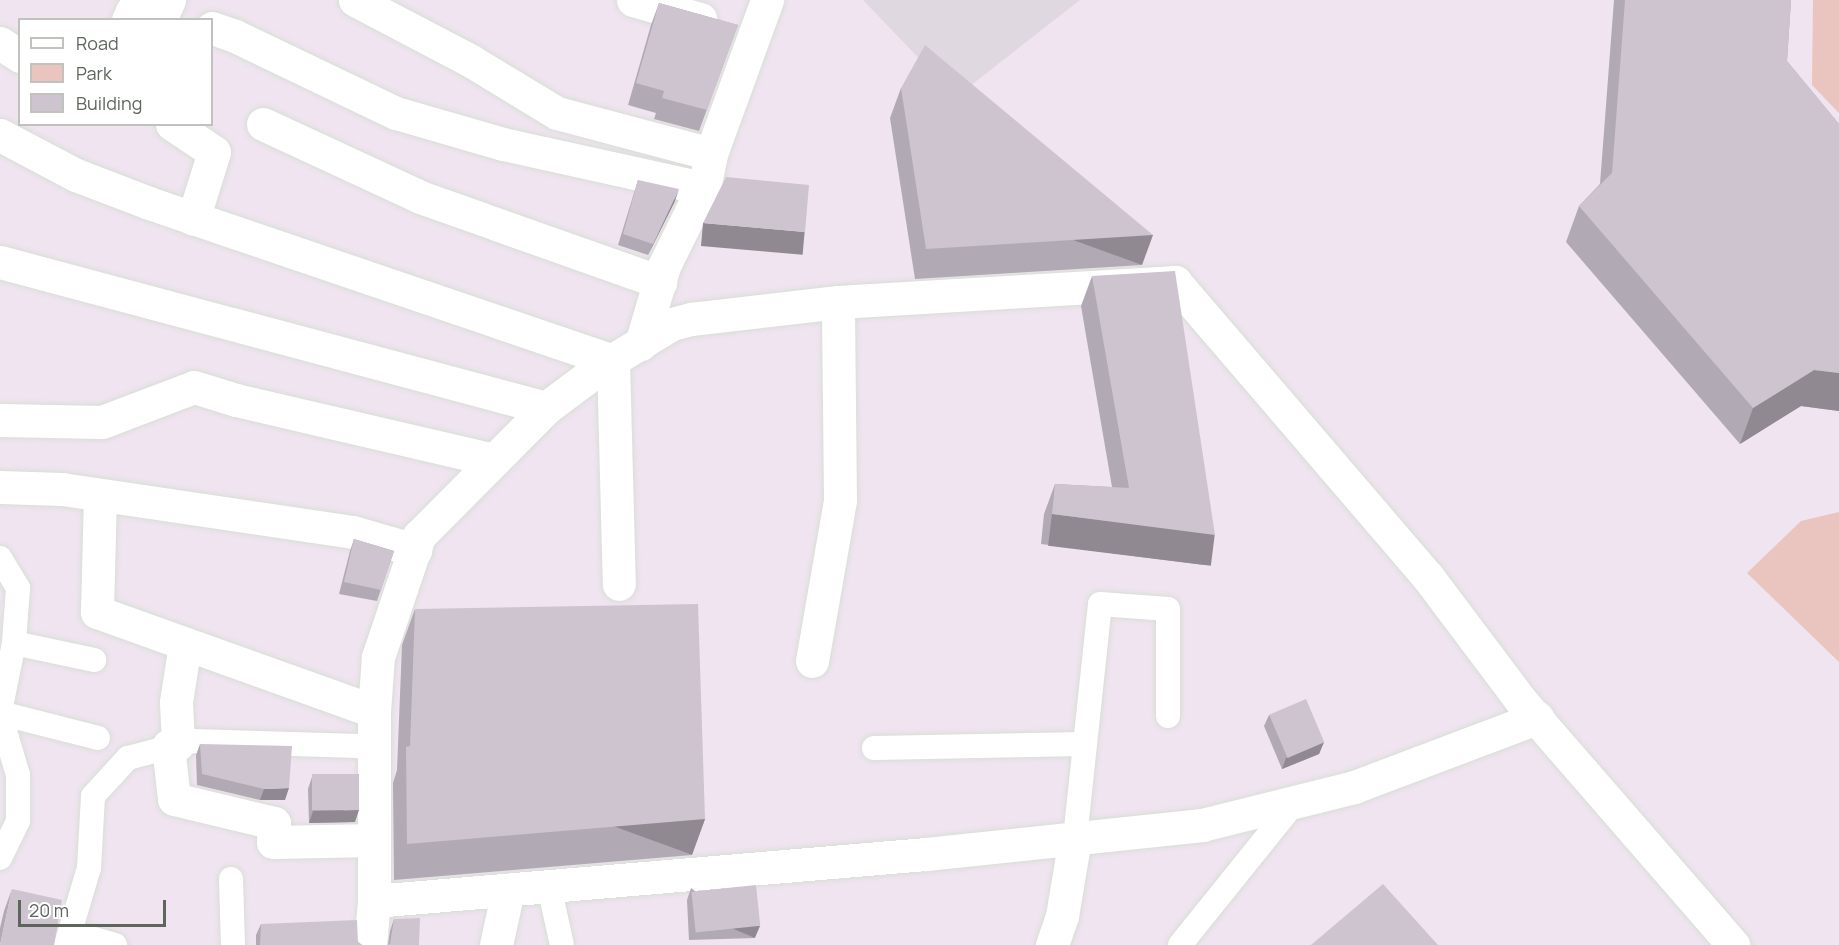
<!DOCTYPE html>
<html>
<head>
<meta charset="utf-8">
<style>
  body { margin:0 }
  #map { position:relative; width:1839px; height:945px; overflow:hidden; background:#efe4f0; font-family:Manrope,sans-serif }
  div>[style] { position:absolute }
  .industrial>* { inset:0; background:#e0d8e0 }
  .green>* { inset:0; background:#eac4be }
  .roads { filter:drop-shadow(0 0 2px #d8ded6) drop-shadow(0 0 2px #d8ded6) }
  .service>* { height:24px; margin:-12px; padding:0 12px; transform-origin:12px; border-radius:12px; background:#fff }
  .minor>* { height:33px; margin:-16.5px; padding:0 16.5px; transform-origin:16.5px; border-radius:16.5px; background:#fff }
  .wall>* { inset:0; background:#b1a9b3 }
  .shaded-wall>* { inset:0; background:#908992; transform-origin:0 0 }
  .building>* { inset:0; background:#cec4d0; transform-origin:0 0 }
  span { translate:-50% -50%; white-space:nowrap; text-align:center; line-height:1.15; -webkit-text-stroke:5px #fff; paint-order:stroke }
  .legend { position:absolute; left:18px; top:18px; width:195px; height:108px; box-sizing:border-box; background:#fff; border:2px solid #bfc2bd; margin:0; padding:8px 10px; list-style:none; font-size:18px; color:#5e665b }
  .legend li { display:flex; align-items:center; gap:12px; height:30px }
  .legend b { width:30px; border:2px solid #bfc2bd }
  .scale { position:absolute; left:18px; top:900px; width:148px; height:27px; box-sizing:border-box; border:3px solid #5e665b; border-top:0; padding-left:8px; font-size:18px; line-height:21px; white-space:nowrap; color:#5e665b; -webkit-text-stroke:4px #fff; paint-order:stroke }
</style>
</head>
<body>
<div id="map">
  <div class="industrial">
    <div style="clip-path:polygon(863px 0,1080px 0,956px 97px)"></div>
  </div>
  <div class="green">
    <div style="clip-path:polygon(1813px 0,1839px 0,1839px 113px,1812px 85px)"></div>
    <div style="clip-path:polygon(1839px 512px,1839px 662px,1747px 573px,1801px 521px)"></div>
  </div>
  <div class="roads">
    <div class="service">
      <div style="left:0;top:558px;width:35px;rotate:59deg"></div>
      <div style="left:18px;top:588px;width:55px;rotate:94.2deg"></div>
      <div style="left:14px;top:643px;width:69px;rotate:101.6deg"></div>
      <div style="left:14px;top:643px;width:82px;rotate:12deg"></div>
      <div style="left:0;top:713px;width:101px;rotate:14.3deg"></div>
      <div style="left:0;top:714px;width:64px;rotate:73.6deg"></div>
      <div style="left:18px;top:775px;width:46px;rotate:90deg"></div>
      <div style="left:18px;top:821px;width:41px;rotate:115.9deg"></div>
      <div style="left:874px;top:748px;width:210px;rotate:-1.1deg"></div>
      <div style="left:1075px;top:838px;width:235px;rotate:-83.9deg"></div>
      <div style="left:1100px;top:604px;width:68px;rotate:4.2deg"></div>
      <div style="left:1168px;top:609px;width:107px;rotate:90deg"></div>
      <div style="left:231px;top:879px;width:66px;rotate:88.3deg"></div>
      <div style="left:549px;top:886px;width:60px;rotate:77.6deg"></div>
      <div style="left:70px;top:932px;width:47px;rotate:16.1deg"></div>
      <div style="left:66px;top:945px;width:80px;rotate:-73.4deg"></div>
      <div style="left:89px;top:868px;width:72px;rotate:-86.8deg"></div>
      <div style="left:93px;top:796px;width:52px;rotate:-47.4deg"></div>
      <div style="left:128px;top:758px;width:66px;rotate:-14.9deg"></div>
      <div style="left:192px;top:741px;width:167px;rotate:1.7deg"></div>
      <div style="left:359px;top:746px;width:16px;rotate:22deg"></div>
      <div style="left:1180px;top:945px;width:184px;rotate:-51.2deg"></div>
    </div>
    <div class="minor">
      <div style="left:355px;top:0;width:131px;rotate:27.7deg"></div>
      <div style="left:471px;top:61px;width:100px;rotate:31.2deg"></div>
      <div style="left:557px;top:113px;width:159px;rotate:14.9deg"></div>
      <div style="left:633px;top:0;width:70px;rotate:15.8deg"></div>
      <div style="left:128px;top:20px;width:10px;rotate:-66deg"></div>
      <div style="left:132px;top:11px;width:31px;rotate:4deg"></div>
      <div style="left:163px;top:13px;width:14px;rotate:-65deg"></div>
      <div style="left:212px;top:28px;width:24px;rotate:19deg"></div>
      <div style="left:235px;top:36px;width:178px;rotate:25.6deg"></div>
      <div style="left:396px;top:113px;width:111px;rotate:16.2deg"></div>
      <div style="left:503px;top:144px;width:205px;rotate:12.4deg"></div>
      <div style="left:0;top:43px;width:24px;rotate:33deg"></div>
      <div style="left:172px;top:124px;width:50px;rotate:33.7deg"></div>
      <div style="left:214px;top:152px;width:70px;rotate:107.4deg"></div>
      <div style="left:263px;top:124px;width:173px;rotate:24.9deg"></div>
      <div style="left:420px;top:197px;width:255px;rotate:19.5deg"></div>
      <div style="left:0;top:135px;width:86px;rotate:27.8deg"></div>
      <div style="left:76px;top:175px;width:78px;rotate:21deg"></div>
      <div style="left:149px;top:203px;width:490px;rotate:18.8deg"></div>
      <div style="left:613px;top:361px;width:223px;rotate:88.5deg"></div>
      <div style="left:0;top:262px;width:565px;rotate:14.97deg"></div>
      <div style="left:641px;top:344px;width:81px;rotate:-73.6deg"></div>
      <div style="left:664px;top:266px;width:93px;rotate:-63.7deg"></div>
      <div style="left:705px;top:183px;width:30px;rotate:-78deg"></div>
      <div style="left:711px;top:154px;width:164px;rotate:-70deg"></div>
      <div style="left:0;top:420px;width:102px;rotate:1.1deg"></div>
      <div style="left:102px;top:422px;width:98px;rotate:-20.8deg"></div>
      <div style="left:194px;top:387px;width:44px;rotate:17.2deg"></div>
      <div style="left:236px;top:400px;width:265px;rotate:13.1deg"></div>
      <div style="left:0;top:487px;width:62px;rotate:1.8deg"></div>
      <div style="left:62px;top:489px;width:294px;rotate:8.4deg"></div>
      <div style="left:353px;top:532px;width:65px;rotate:16.2deg"></div>
      <div style="left:100px;top:496px;width:116px;rotate:91.5deg"></div>
      <div style="left:97px;top:612px;width:294px;rotate:19.7deg"></div>
      <div style="left:812px;top:661px;width:163px;rotate:-80.1deg"></div>
      <div style="left:840px;top:500px;width:198px;rotate:-90.6deg"></div>
      <div style="left:178px;top:744px;width:42px;rotate:-92.7deg"></div>
      <div style="left:176px;top:702px;width:59px;rotate:-81.2deg"></div>
      <div style="left:168px;top:746px;width:53px;rotate:83.5deg"></div>
      <div style="left:174px;top:799px;width:103px;rotate:13.5deg"></div>
      <div style="left:274px;top:823px;width:19px;rotate:93deg"></div>
      <div style="left:273px;top:842px;width:101px;rotate:-1.1deg"></div>
      <div style="left:374px;top:901px;width:554px;rotate:-4.87deg"></div>
      <div style="left:926px;top:854px;width:278px;rotate:-6deg"></div>
      <div style="left:1202px;top:825px;width:157px;rotate:-14deg"></div>
      <div style="left:1354px;top:787px;width:196px;rotate:-20.7deg"></div>
      <div style="left:370px;top:945px;width:44px;rotate:-84.8deg"></div>
      <div style="left:374px;top:901px;width:190px;rotate:-90deg"></div>
      <div style="left:374px;top:711px;width:54px;rotate:-85.8deg"></div>
      <div style="left:378px;top:657px;width:128px;rotate:-71.3deg"></div>
      <div style="left:419px;top:536px;width:180px;rotate:-45.2deg"></div>
      <div style="left:546px;top:408px;width:69px;rotate:-36.7deg"></div>
      <div style="left:601px;top:367px;width:83px;rotate:-31.2deg"></div>
      <div style="left:672px;top:324px;width:20px;rotate:-15deg"></div>
      <div style="left:691px;top:319px;width:148px;rotate:-6.6deg"></div>
      <div style="left:838px;top:302px;width:338px;rotate:-3.4deg"></div>
      <div style="left:1175px;top:282px;width:389px;rotate:49.4deg"></div>
      <div style="left:1428px;top:577px;width:156px;rotate:53.1deg"></div>
      <div style="left:1522px;top:702px;width:322px;rotate:49deg"></div>
      <div style="left:496px;top:945px;width:56px;rotate:-77.7deg"></div>
      <div style="left:1052px;top:945px;width:31px;rotate:-71deg"></div>
      <div style="left:1062px;top:916px;width:79px;rotate:-80.5deg"></div>
    </div>
  </div>
  <div class="wall">
    <div style="clip-path:polygon(1614px 0,1791px 0,1787px 61px,1839px 124px,1839px 411px,1801px 406px,1740px 444px,1566px 242px,1579px 206px,1600px 184px)"></div>
    <div style="clip-path:polygon(659px 3px,738px 25px,699px 131px,654px 119px,656px 113px,628px 105px,651px 25px)"></div>
    <div style="clip-path:polygon(901px 88px,1142px 265px,915px 279px,890px 118px)"></div>
    <div style="clip-path:polygon(638px 180px,675px 201px,648px 255px,618px 245px)"></div>
    <div style="clip-path:polygon(1092px 276px,1204px 565px,1041px 544px,1044px 514px,1055px 484px,1112px 487px,1081px 306px)"></div>
    <div style="clip-path:polygon(354px 539px,394px 551px,377px 601px,339px 594px,350px 551px)"></div>
    <div style="clip-path:polygon(415px 609px,705px 819px,692px 855px,394px 880px,393px 783px,397px 770px,402px 645px)"></div>
    <div style="clip-path:polygon(1269px 715px,1324px 742px,1319px 754px,1282px 769px,1264px 726px)"></div>
    <div style="clip-path:polygon(200px 744px,285px 800px,260px 800px,197px 785px,196px 755px)"></div>
    <div style="clip-path:polygon(312px 777px,355px 822px,309px 823px,308px 789px)"></div>
    <div style="clip-path:polygon(691px 888px,755px 938px,689px 940px,687px 900px)"></div>
    <div style="clip-path:polygon(12px 889px,0 945px,0 928px,4px 911px)"></div>
    <div style="clip-path:polygon(394px 919px,419px 945px,388px 945px,390px 931px)"></div>
    <div style="clip-path:polygon(261px 924px,358px 942px,362px 945px,256px 945px,256px 935px)"></div>
  </div>
  <div class="shaded-wall">
    <div style="clip-path:polygon(679px 189px,675px 201px,648px 255px,653px 244px)"></div>
    <div style="left:703px;top:223px;width:102px;height:23px;rotate:5deg"></div>
    <div style="left:1153px;top:235px;width:32px;height:227px;rotate:110deg"></div>
    <div style="clip-path:polygon(1814px 370px,1839px 373px,1839px 411px,1801px 406px,1740px 444px,1753px 408px)"></div>
    <div style="left:1052px;top:514px;width:164px;height:32px;rotate:7deg"></div>
    <div style="clip-path:polygon(1324px 742px,1319px 754px,1282px 769px,1286px 758px)"></div>
    <div style="clip-path:polygon(289px 788px,285px 800px,260px 800px,264px 789px)"></div>
    <div style="clip-path:polygon(359px 810px,355px 822px,309px 823px,313px 811px)"></div>
    <div style="left:705px;top:819px;width:38px;height:299px;rotate:110deg"></div>
    <div style="left:760px;top:926px;width:13px;height:67px;rotate:113deg"></div>
  </div>
  <div class="building">
    <div style="clip-path:polygon(1625px 0,1791px 0,1787px 61px,1839px 124px,1839px 373px,1814px 370px,1753px 408px,1579px 206px,1612px 173px)"></div>
    <div style="clip-path:polygon(659px 3px,738px 25px,707px 110px,662px 98px,664px 91px,636px 83px)"></div>
    <div style="clip-path:polygon(925px 45px,1153px 235px,926px 249px,901px 88px)"></div>
    <div style="clip-path:polygon(726px 177px,809px 185px,805px 232px,703px 223px)"></div>
    <div style="clip-path:polygon(638px 180px,679px 189px,653px 244px,623px 234px)"></div>
    <div style="clip-path:polygon(1175px 271px,1215px 535px,1052px 514px,1055px 484px,1129px 488px,1092px 276px)"></div>
    <div style="clip-path:polygon(354px 539px,394px 551px,381px 590px,344px 582px)"></div>
    <div style="clip-path:polygon(698px 604px,705px 819px,407px 844px,406px 747px,410px 746px,415px 609px)"></div>
    <div style="left:1306px;top:699px;width:47px;height:40px;rotate:67deg"></div>
    <div style="clip-path:polygon(200px 744px,292px 746px,289px 788px,264px 789px,202px 774px)"></div>
    <div style="left:359px;top:774px;width:36px;height:47px;rotate:90deg"></div>
    <div style="clip-path:polygon(1383px 884px,1438px 945px,1311px 945px)"></div>
    <div style="left:756px;top:885px;width:41px;height:65px;rotate:84deg"></div>
    <div style="clip-path:polygon(12px 889px,62px 900px,54px 945px,0 945px)"></div>
    <div style="clip-path:polygon(420px 918px,419px 945px,387px 945px,390px 944px,394px 919px)"></div>
    <div style="clip-path:polygon(357px 920px,358px 942px,362px 945px,260px 945px,261px 924px)"></div>
  </div>
  <ul class="legend">
  <li><b style="height:8px;background:#fff"></b>Road</li>
  <li><b style="height:16px;background:#eac4be"></b>Park</li>
  <li><b style="height:16px;background:#cec4d0"></b>Building</li>
  </ul>
  <div class="scale">20 m</div>
</div>
</body>
</html>
